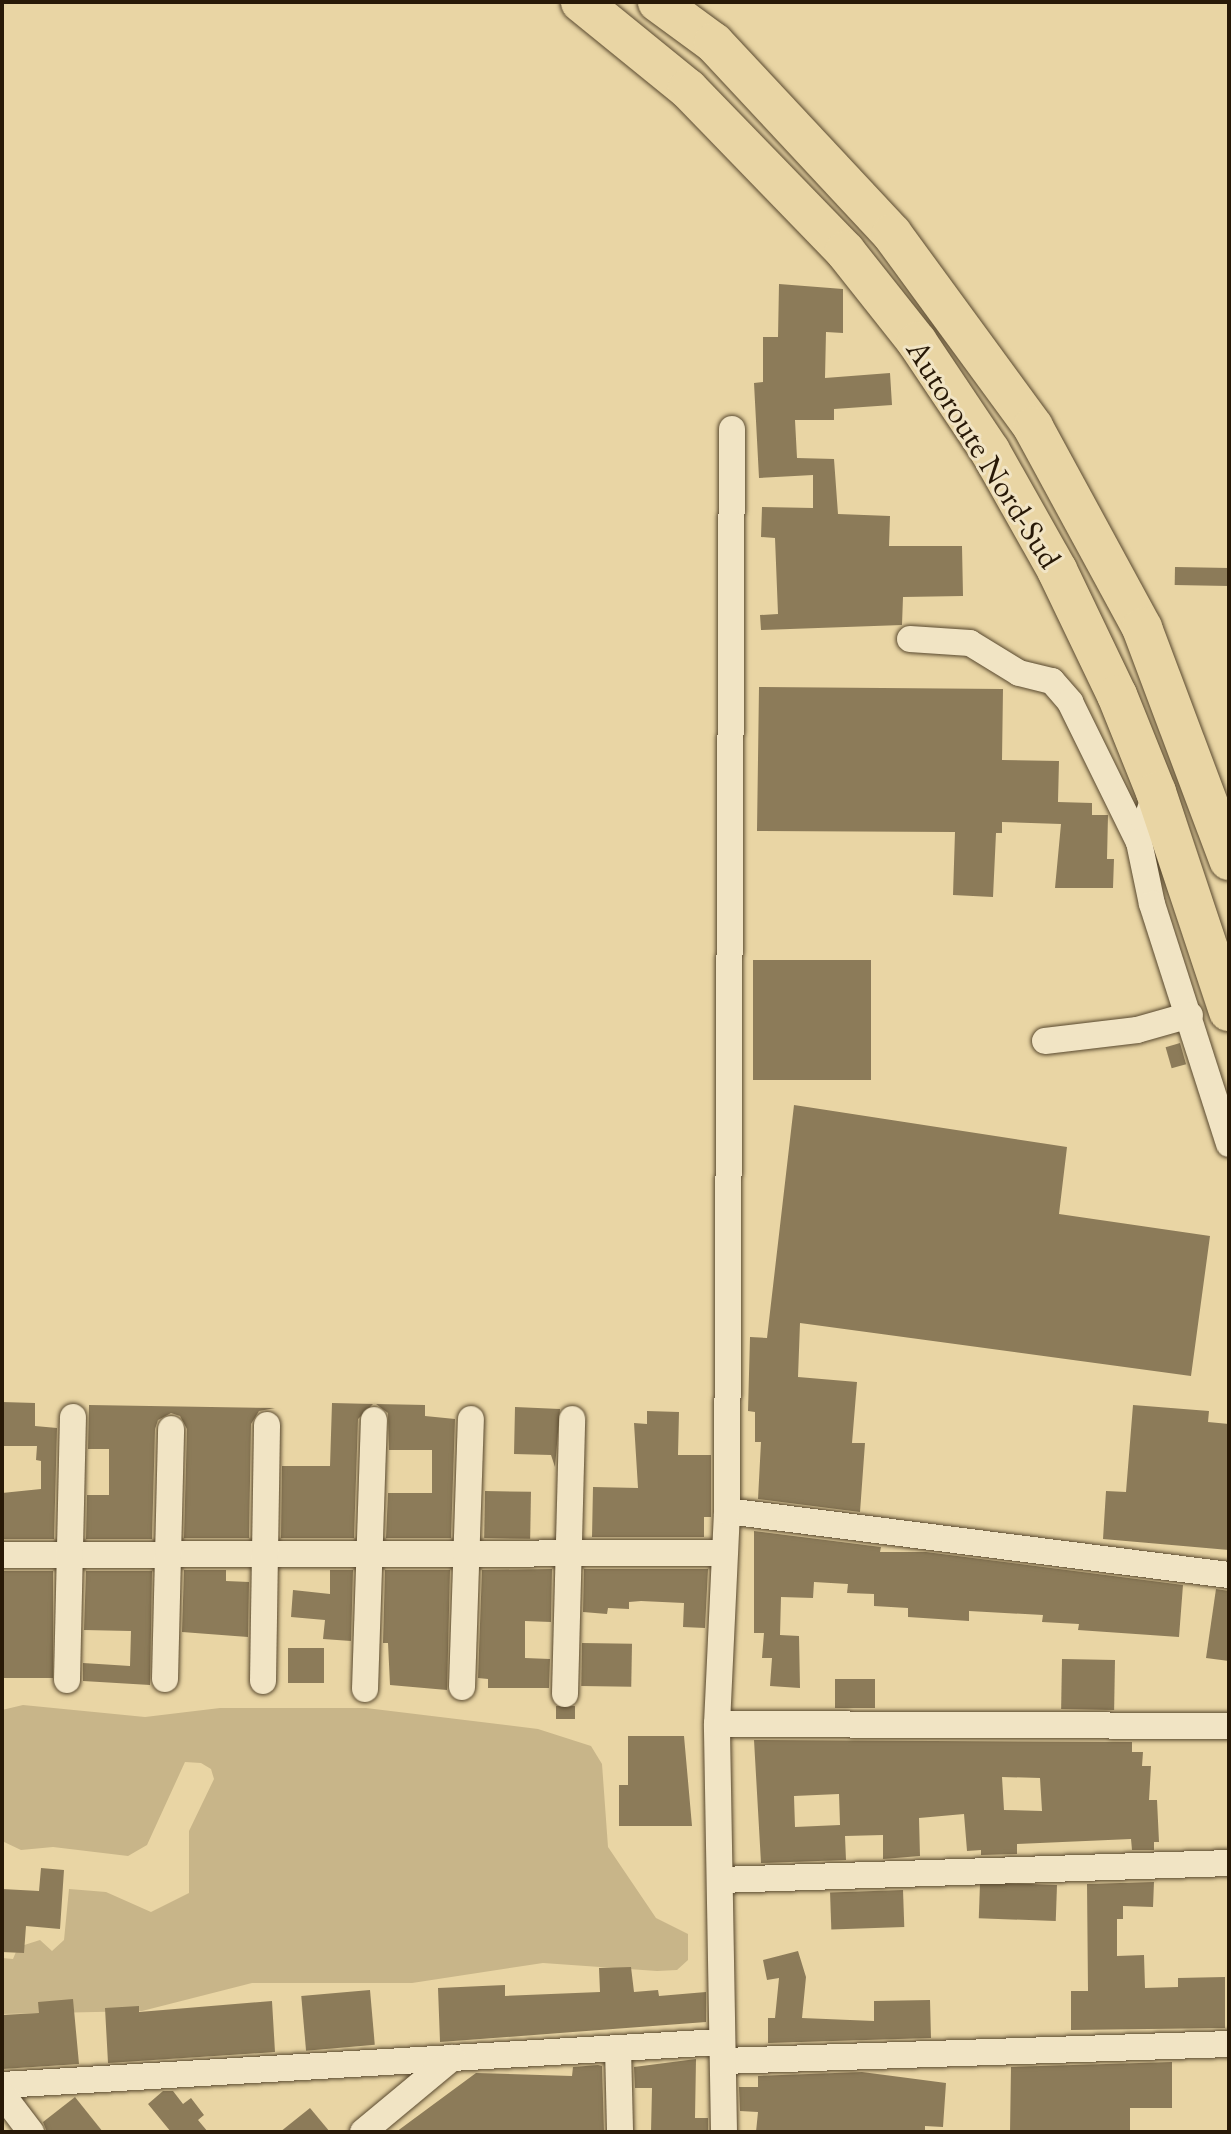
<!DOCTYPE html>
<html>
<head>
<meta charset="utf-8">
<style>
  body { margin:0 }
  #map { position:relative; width:1231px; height:2134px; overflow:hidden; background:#e9d5a4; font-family:"EB Garamond",serif }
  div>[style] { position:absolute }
  .green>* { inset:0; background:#c8b589 }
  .building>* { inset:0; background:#8c7b59; transform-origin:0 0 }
  .roads { filter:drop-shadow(0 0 2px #58482e) drop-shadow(0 0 2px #58482e) }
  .minor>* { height:26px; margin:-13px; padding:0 13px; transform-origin:13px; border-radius:13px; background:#f1e4c4 }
  .highway>* { height:40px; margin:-20px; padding:0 20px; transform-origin:20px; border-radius:20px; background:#e9d5a4 }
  span { translate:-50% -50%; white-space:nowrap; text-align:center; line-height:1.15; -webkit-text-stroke:6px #f1e4c4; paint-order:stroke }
  .street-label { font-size:32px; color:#281907 }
  .frame { position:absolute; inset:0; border:4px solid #281907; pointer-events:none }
</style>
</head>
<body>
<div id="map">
  <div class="green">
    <div style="clip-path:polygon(23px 1705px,145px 1717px,220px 1708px,366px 1708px,538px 1729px,591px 1746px,602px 1764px,608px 1847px,656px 1918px,688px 1934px,688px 1960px,677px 1970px,657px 1971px,543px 1963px,412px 1983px,252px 1983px,142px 2011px,2px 2014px,2px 1958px,13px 1959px,18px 1947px,40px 1940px,52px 1951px,64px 1940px,69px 1889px,106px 1892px,151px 1912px,189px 1893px,189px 1831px,214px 1779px,211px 1769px,201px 1763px,185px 1762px,147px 1845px,128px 1856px,53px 1847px,21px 1850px,2px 1841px,2px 1710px)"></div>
  </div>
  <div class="building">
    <div style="clip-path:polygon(779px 284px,843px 289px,843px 333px,826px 332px,825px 378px,890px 373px,892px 405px,834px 409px,834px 420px,795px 420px,797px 458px,834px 459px,838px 514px,890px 516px,889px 546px,962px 546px,963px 596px,903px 597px,902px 625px,761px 630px,760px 615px,778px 614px,775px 538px,761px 537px,762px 507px,813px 508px,813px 475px,759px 478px,754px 383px,763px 382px,763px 337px,778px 337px)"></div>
    <div style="left:1175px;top:567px;width:54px;height:18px;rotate:1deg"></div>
    <div style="clip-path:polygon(759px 687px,1003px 689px,1002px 760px,1059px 761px,1058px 802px,1092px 803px,1092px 815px,1108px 815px,1107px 859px,1114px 859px,1113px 888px,1055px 888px,1061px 824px,1002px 822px,1002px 833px,996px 833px,993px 897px,953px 895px,955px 832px,757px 831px)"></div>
    <div style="left:753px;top:960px;width:118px;height:120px"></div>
    <div style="left:1180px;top:1043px;width:22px;height:15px;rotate:74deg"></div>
    <div style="clip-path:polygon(794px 1105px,1067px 1147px,1059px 1214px,1210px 1236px,1191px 1376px,800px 1323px,798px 1377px,857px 1382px,852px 1443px,865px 1443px,860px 1512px,758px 1499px,761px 1442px,755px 1442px,755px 1412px,748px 1411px,750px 1337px,767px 1338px)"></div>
    <div style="clip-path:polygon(2px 1402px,35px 1403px,35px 1426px,57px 1428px,54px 1539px,2px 1539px,2px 1493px,41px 1489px,41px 1461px,36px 1460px,37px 1446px,4px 1446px)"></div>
    <div style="clip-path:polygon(332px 1403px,373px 1404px,358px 1419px,354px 1538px,281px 1538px,282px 1466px,330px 1466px)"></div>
    <div style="clip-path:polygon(376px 1404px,425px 1405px,425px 1416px,455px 1419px,451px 1538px,386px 1538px,388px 1493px,432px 1493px,432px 1450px,389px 1450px,388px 1413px)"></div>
    <div style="clip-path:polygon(89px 1405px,275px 1408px,259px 1411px,251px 1424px,249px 1538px,184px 1538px,187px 1429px,180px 1416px,171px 1413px,158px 1420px,155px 1429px,152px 1539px,86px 1539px,87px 1495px,109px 1495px,109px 1449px,88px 1449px)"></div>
    <div style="clip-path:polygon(1133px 1405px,1209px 1411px,1208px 1422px,1229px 1424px,1229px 1550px,1103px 1539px,1106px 1491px,1126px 1492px)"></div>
    <div style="clip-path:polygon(515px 1407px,560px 1409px,555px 1467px,551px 1455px,514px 1454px)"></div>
    <div style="clip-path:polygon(647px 1411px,679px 1412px,678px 1455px,711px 1455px,711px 1517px,704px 1517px,704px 1537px,592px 1537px,593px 1487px,638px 1488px,634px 1423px,647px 1424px)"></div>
    <div style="left:485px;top:1491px;width:46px;height:47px;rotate:1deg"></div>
    <div style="clip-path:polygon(754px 1531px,881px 1547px,880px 1552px,926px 1552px,1183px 1585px,1179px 1637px,1078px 1630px,1079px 1624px,1042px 1622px,1043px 1615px,969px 1611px,969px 1621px,908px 1617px,908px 1608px,874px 1606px,874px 1594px,847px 1593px,848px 1584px,814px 1582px,813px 1598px,781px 1597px,780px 1635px,799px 1636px,800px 1688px,770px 1686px,772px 1658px,762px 1658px,764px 1633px,754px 1633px)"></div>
    <div style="clip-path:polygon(552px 1569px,551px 1622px,525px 1621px,525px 1658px,550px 1659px,549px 1688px,488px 1688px,488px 1679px,478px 1678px,482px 1570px)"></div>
    <div style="clip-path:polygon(584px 1569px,708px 1569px,705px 1628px,683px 1627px,684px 1603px,641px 1601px,629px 1602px,629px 1609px,608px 1608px,607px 1614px,583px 1612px)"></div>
    <div style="clip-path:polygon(184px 1570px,226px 1570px,226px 1581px,249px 1582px,248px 1637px,182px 1632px)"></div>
    <div style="clip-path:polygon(330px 1570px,353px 1570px,351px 1641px,323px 1639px,325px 1620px,291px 1617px,293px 1590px,330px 1594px)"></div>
    <div style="clip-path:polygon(385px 1570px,450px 1570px,447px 1690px,390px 1685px,388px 1643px,383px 1643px)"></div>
    <div style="left:2px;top:1571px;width:51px;height:107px"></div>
    <div style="clip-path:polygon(86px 1571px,152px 1571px,150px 1685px,83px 1681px,83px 1663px,130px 1666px,131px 1631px,84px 1630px)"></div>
    <div style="clip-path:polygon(1216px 1589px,1229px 1591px,1229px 1661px,1206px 1658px)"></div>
    <div style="left:582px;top:1643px;width:50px;height:43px;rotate:1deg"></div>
    <div style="left:288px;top:1648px;width:36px;height:35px"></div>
    <div style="left:1062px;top:1659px;width:53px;height:50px;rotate:1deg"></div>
    <div style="left:835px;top:1679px;width:40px;height:29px"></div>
    <div style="left:575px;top:1706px;width:13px;height:19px;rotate:90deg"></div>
    <div style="clip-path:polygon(628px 1736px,684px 1736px,692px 1826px,619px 1826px,619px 1785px,628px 1785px)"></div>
    <div style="clip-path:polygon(evenodd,754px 1740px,1132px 1742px,1132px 1752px,1143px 1752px,1142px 1766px,1151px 1766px,1149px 1800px,1157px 1800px,1159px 1842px,1154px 1842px,1154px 1850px,1132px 1850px,1131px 1839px,1017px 1844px,1017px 1854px,981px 1855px,981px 1850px,967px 1851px,964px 1814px,919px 1818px,920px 1856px,883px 1859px,883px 1835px,845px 1836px,846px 1860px,761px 1863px,754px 1740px,1002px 1777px,1040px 1778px,1042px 1811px,1004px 1810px,1002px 1777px,754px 1740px,839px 1794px,840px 1825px,795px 1827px,794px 1796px,839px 1794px)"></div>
    <div style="clip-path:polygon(41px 1868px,64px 1870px,60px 1929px,26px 1926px,24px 1953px,2px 1952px,2px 1889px,39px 1891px)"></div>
    <div style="clip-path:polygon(1154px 1882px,1153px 1907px,1123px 1906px,1123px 1919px,1117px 1919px,1117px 1956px,1144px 1955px,1145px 1988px,1178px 1987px,1178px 1978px,1225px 1977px,1225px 2028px,1071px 2030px,1071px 1991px,1088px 1991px,1087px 1884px)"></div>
    <div style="left:1057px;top:1885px;width:36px;height:77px;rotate:92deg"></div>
    <div style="left:903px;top:1890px;width:37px;height:73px;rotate:88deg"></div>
    <div style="clip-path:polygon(798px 1951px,806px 1977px,802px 2018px,874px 2021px,874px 2001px,930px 2000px,931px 2038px,768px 2043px,768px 2018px,775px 2018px,779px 1978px,767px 1980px,763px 1960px)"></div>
    <div style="clip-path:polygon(631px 1967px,634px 1992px,658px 1990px,659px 1996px,706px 1992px,706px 2022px,440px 2042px,438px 1988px,505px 1985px,505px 1996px,600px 1992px,599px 1968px)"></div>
    <div style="left:370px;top:1990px;width:55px;height:69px;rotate:85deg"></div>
    <div style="clip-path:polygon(73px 1999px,79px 2064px,2px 2069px,2px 2015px,39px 2013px,38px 2002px)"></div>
    <div style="clip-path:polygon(272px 2001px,275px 2052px,108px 2063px,105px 2008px,139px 2006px,139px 2012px)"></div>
    <div style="clip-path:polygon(696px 2059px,695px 2118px,708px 2118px,708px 2132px,651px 2132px,652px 2088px,635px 2088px,634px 2067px)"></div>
    <div style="clip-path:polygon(1172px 2062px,1172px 2108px,1130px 2108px,1130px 2132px,1010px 2132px,1011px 2067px)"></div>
    <div style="clip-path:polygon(598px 2065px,602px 2066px,604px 2132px,396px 2132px,476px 2073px,572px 2076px,573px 2067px)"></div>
    <div style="clip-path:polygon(862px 2072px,946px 2083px,943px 2127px,925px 2126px,925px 2132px,756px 2132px,758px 2112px,740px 2111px,739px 2087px,758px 2087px,758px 2076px)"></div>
    <div style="clip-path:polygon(163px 2091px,173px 2091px,183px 2104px,191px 2098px,204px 2115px,198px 2120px,208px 2132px,171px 2132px,148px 2104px)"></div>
    <div style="clip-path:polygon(75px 2097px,103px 2132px,47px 2132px,43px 2122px)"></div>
    <div style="clip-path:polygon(310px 2108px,330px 2132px,280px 2132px)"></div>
  </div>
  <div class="roads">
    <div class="minor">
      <div style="left:910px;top:639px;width:60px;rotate:3.8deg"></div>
      <div style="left:970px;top:643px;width:57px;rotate:31.5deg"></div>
      <div style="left:1019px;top:673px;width:34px;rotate:14deg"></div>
      <div style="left:1052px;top:681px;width:28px;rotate:49deg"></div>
      <div style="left:1070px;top:702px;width:156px;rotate:63.8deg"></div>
      <div style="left:1156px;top:792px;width:53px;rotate:108.8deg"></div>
      <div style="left:1139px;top:842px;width:63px;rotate:78.2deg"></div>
      <div style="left:1152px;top:904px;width:252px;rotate:72.2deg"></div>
      <div style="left:1045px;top:1041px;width:93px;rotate:-6.8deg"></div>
      <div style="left:1137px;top:1030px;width:55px;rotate:-15.8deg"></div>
      <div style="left:727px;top:1511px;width:506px;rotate:7.27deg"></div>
      <div style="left:2px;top:1555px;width:719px;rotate:-0.16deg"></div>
      <div style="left:165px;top:1679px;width:250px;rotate:-88.6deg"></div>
      <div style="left:67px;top:1680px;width:263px;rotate:-88.7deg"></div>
      <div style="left:263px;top:1681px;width:256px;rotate:-89.1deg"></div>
      <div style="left:462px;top:1687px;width:268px;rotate:-88.1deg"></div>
      <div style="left:365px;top:1689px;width:269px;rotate:-88.1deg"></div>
      <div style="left:565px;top:1694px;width:275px;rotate:-88.5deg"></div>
      <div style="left:717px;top:1724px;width:512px;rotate:0.22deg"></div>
      <div style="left:720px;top:1880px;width:509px;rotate:-1.91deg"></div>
      <div style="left:618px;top:2048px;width:84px;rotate:88.6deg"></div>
      <div style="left:723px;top:2061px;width:506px;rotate:-1.92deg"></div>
      <div style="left:2px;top:2085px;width:718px;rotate:-3.43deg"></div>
      <div style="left:2px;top:2094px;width:48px;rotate:52.7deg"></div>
      <div style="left:363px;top:2132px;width:116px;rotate:-39.7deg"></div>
      <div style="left:724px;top:2132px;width:408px;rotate:-91deg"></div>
      <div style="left:717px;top:1724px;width:213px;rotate:-87.3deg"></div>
      <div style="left:727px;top:1511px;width:1082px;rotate:-89.74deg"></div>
    </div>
    <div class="highway">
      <div style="left:581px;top:2px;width:138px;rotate:39.1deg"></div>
      <div style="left:688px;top:89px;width:226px;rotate:45.9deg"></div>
      <div style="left:845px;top:251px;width:116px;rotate:51.6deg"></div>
      <div style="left:917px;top:342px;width:131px;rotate:56.2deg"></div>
      <div style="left:990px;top:451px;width:137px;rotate:60.6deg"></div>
      <div style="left:1057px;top:570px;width:139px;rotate:64.4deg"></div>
      <div style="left:1117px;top:695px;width:105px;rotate:68.1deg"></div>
      <div style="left:1156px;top:792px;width:231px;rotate:71.6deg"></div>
      <div style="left:658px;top:2px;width:69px;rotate:36.2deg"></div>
      <div style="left:714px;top:43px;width:261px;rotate:47deg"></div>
      <div style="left:892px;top:234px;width:239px;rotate:53.8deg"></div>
      <div style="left:1033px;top:427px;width:229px;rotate:61.5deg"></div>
      <div style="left:1142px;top:628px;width:248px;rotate:69.4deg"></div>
    </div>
  </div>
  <div class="street-label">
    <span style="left:984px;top:454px;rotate:58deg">Autoroute Nord-Sud</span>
  </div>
  <div class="frame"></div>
</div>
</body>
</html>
